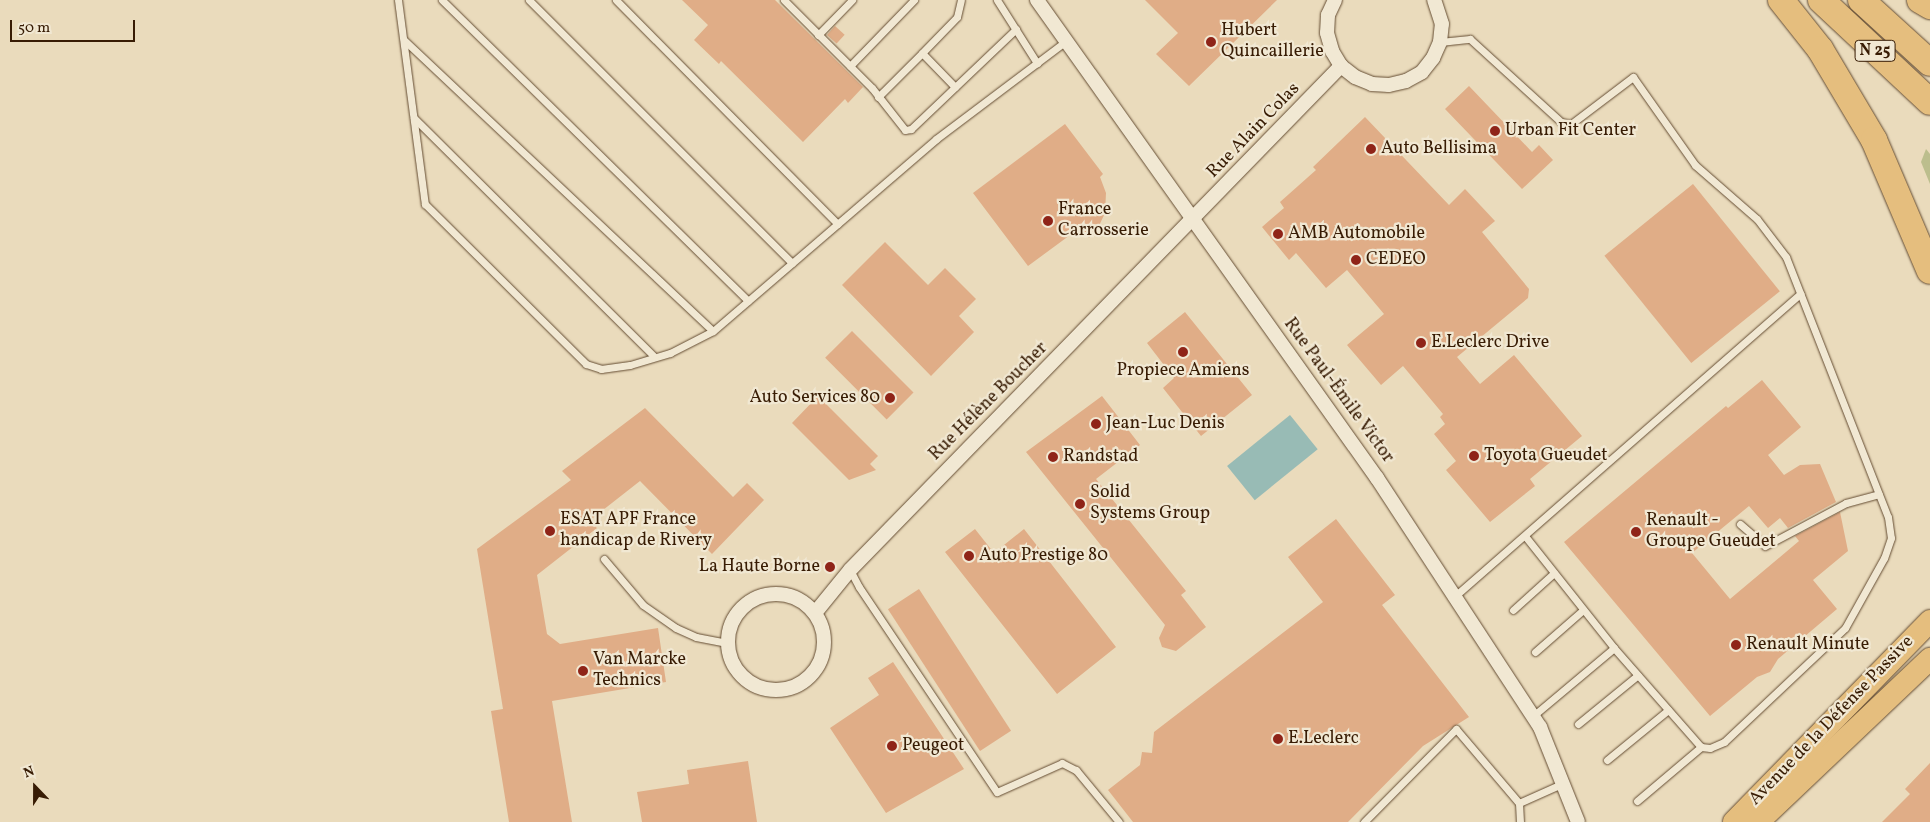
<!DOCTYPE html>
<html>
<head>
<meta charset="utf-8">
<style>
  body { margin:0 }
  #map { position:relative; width:1930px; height:822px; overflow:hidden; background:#eadbbc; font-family:Vollkorn,serif }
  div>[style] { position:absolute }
  .green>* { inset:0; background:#bcbe8d }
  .water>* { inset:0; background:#98bbb5; transform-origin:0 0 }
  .building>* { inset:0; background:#e0ad87; transform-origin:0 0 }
  .roads { filter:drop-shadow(0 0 1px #644c32) drop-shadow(0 0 1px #644c32) }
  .lane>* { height:7px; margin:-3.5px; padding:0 3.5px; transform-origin:3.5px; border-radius:3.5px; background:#f1e8d3 }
  .street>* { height:14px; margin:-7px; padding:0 7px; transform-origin:7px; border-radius:7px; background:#f1e8d3 }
  .street>.ring { margin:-7px; padding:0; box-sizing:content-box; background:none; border:14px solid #f1e8d3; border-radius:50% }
  .primary>* { height:22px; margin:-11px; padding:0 11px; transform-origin:11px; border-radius:11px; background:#e5be7e }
  .highway>* { height:26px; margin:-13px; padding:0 13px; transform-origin:13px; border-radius:13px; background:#e5be7e }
  .dots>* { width:14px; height:14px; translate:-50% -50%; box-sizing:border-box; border:2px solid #f1e8d3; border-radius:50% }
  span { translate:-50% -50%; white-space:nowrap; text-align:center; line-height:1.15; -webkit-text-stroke:4.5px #f1e8d3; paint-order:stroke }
  .shield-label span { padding:1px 4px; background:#f1e8d3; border:1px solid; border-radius:4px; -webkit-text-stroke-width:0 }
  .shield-label { font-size:16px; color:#381c04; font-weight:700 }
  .poi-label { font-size:18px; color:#381c04 }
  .left { translate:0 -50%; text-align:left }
  .right { translate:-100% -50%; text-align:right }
  .street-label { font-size:18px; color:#381c04 }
  .north { position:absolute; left:10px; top:762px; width:50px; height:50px; -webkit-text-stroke:4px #f1e8d3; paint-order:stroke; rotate:338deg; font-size:14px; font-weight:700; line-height:20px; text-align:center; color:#381c04 }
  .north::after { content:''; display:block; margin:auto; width:18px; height:22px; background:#381c04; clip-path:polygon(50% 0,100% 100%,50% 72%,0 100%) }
  .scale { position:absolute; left:10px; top:20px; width:125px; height:22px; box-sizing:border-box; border:2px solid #381c04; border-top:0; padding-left:6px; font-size:15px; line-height:18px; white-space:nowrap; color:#381c04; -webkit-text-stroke:4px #f1e8d3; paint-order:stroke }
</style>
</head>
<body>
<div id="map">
  <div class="green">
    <div style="clip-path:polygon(1926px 149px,1930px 154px,1930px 184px,1921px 162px)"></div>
  </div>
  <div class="water">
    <div style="left:1290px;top:415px;width:44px;height:81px;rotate:51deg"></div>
  </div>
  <div class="building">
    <div style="clip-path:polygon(682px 0,775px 0,863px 87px,848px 103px,845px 99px,803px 142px,721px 61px,719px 64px,694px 40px,708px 25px)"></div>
    <div style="clip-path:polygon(1145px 0,1277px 0,1189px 86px,1156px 54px,1178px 33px)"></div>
    <div style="left:835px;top:26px;width:13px;height:12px;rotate:42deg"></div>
    <div style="clip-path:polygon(1469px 86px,1532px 152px,1539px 145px,1553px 160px,1522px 189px,1445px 109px)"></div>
    <div style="clip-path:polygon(1365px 117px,1449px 205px,1465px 189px,1495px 221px,1482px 232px,1529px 289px,1528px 298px,1457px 357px,1480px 384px,1514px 355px,1582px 436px,1530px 479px,1535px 486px,1490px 522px,1446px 470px,1456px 461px,1434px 434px,1445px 424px,1440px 417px,1443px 414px,1403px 366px,1381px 385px,1347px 345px,1384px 314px,1347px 270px,1326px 288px,1296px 253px,1289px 260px,1262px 227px,1284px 208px,1280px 202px,1316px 170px,1313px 167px)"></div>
    <div style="clip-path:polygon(1065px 124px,1103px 174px,1100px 177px,1106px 193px,1105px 213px,1097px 230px,1089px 238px,1081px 227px,1028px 266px,973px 193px)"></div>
    <div style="left:1693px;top:184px;width:138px;height:114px;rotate:51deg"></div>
    <div style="clip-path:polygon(885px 242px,928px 285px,945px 268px,976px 299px,959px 316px,974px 332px,931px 376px,842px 285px)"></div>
    <div style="clip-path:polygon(1185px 312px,1252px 395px,1201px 436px,1163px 388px,1174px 378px,1147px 343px)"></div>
    <div style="left:852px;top:331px;width:87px;height:38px;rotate:45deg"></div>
    <div style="clip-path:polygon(1762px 380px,1801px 427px,1768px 455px,1784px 475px,1800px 465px,1820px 464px,1836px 502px,1788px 528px,1780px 518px,1768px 528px,1749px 506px,1692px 553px,1730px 599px,1799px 541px,1795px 536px,1840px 512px,1848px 551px,1813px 580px,1837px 609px,1778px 659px,1770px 672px,1757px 677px,1710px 716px,1564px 542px,1726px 406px,1728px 408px)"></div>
    <div style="clip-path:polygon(818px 396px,878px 456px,870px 464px,876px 470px,849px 480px,792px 423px)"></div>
    <div style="clip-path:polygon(1102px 396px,1140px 445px,1096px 479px,1186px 591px,1181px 595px,1206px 627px,1176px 651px,1162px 647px,1159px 638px,1165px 625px,1026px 452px)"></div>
    <div style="clip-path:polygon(645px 408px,733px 497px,747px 483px,764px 500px,712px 554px,640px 481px,589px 521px,597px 528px,537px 575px,547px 634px,560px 644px,658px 628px,666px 682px,552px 701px,572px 822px,509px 822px,491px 711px,503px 709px,477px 549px,571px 480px,562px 471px)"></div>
    <div style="clip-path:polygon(1336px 519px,1395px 595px,1382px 605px,1469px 717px,1423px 746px,1348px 822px,1133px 822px,1108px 790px,1140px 765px,1142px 752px,1152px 753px,1154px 732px,1323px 602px,1288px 557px)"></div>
    <div style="clip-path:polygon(975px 529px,994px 553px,1024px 529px,1116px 647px,1057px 694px,945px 552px)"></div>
    <div style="left:919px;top:589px;width:169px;height:37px;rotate:57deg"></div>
    <div style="clip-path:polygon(893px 662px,964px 769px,886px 813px,830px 728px,879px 695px,868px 678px)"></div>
    <div style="clip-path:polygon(748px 761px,757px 822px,642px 822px,637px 792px,689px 784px,687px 770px)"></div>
    <div style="clip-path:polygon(1930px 763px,1930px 822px,1882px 822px,1910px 794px,1905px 789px)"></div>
  </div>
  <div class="roads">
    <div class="lane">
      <div style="left:398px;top:0;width:206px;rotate:82.5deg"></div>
      <div style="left:425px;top:204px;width:227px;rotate:44.8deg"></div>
      <div style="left:586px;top:364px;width:16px;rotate:18deg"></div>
      <div style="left:601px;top:369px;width:29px;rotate:-8deg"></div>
      <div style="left:630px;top:365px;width:42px;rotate:-16.7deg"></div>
      <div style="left:670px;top:353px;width:48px;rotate:-27.1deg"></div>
      <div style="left:713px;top:331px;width:294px;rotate:-40.7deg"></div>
      <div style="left:936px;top:139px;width:163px;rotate:-37deg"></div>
      <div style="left:442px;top:0;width:429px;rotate:44.5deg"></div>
      <div style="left:529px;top:0;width:372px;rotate:45deg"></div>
      <div style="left:616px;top:0;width:315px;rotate:45.3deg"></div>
      <div style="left:784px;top:0;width:124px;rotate:45deg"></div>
      <div style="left:872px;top:88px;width:53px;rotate:51.8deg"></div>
      <div style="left:905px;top:130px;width:6px;rotate:-9deg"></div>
      <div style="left:911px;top:129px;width:145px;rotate:-43.6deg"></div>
      <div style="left:997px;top:0;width:75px;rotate:57.6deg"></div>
      <div style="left:818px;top:35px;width:49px;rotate:-45.8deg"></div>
      <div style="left:404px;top:40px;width:424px;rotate:43.3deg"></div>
      <div style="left:1440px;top:42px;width:30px;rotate:-6deg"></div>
      <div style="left:1470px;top:39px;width:123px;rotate:42.4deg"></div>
      <div style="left:1561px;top:122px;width:10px;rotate:11deg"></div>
      <div style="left:1571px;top:124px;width:78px;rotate:-37.2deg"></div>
      <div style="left:1633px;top:77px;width:108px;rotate:54.8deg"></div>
      <div style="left:1695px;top:165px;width:82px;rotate:41.1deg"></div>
      <div style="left:1757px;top:219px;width:48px;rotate:52.7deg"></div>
      <div style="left:1786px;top:257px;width:279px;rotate:68.6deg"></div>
      <div style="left:1888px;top:517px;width:21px;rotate:82deg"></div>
      <div style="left:1891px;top:538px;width:21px;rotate:109deg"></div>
      <div style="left:1884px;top:558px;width:80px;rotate:119.1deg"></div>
      <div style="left:1845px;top:628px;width:166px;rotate:136.7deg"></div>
      <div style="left:1724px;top:742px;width:15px;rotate:157deg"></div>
      <div style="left:1710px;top:748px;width:9px;rotate:-174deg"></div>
      <div style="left:1701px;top:747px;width:132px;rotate:-131.3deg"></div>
      <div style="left:850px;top:66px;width:92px;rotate:-45.9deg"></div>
      <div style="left:955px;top:87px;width:47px;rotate:-134.1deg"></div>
      <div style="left:922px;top:53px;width:50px;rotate:-45.8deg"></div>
      <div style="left:957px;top:17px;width:17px;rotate:-77deg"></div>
      <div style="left:878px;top:97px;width:62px;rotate:-45deg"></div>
      <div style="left:414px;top:118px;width:339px;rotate:44.8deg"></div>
      <div style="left:1740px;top:524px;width:33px;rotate:41deg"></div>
      <div style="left:1765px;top:546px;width:92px;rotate:-28deg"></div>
      <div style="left:1846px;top:503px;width:34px;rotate:-15deg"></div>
      <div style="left:1525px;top:536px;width:143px;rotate:51.5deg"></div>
      <div style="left:1614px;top:648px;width:106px;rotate:140deg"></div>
      <div style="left:604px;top:559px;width:60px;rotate:49.7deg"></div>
      <div style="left:643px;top:605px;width:40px;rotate:34.9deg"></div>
      <div style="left:676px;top:628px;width:22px;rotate:24deg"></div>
      <div style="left:696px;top:637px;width:33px;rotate:11deg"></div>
      <div style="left:850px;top:570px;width:19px;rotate:62deg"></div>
      <div style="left:859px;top:587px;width:247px;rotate:56.1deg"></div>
      <div style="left:997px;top:792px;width:71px;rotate:-24deg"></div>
      <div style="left:1062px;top:763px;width:16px;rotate:27deg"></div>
      <div style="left:1076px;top:770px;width:67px;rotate:50.4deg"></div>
      <div style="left:1455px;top:596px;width:459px;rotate:-41.2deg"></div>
      <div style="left:1513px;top:610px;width:55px;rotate:-42.1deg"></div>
      <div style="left:1535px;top:652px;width:64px;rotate:-41.2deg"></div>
      <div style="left:1578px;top:724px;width:77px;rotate:-39.2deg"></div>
      <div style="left:1607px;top:760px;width:79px;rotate:-39.3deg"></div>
      <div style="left:1637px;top:801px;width:84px;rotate:-40.2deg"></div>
      <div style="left:1364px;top:822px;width:131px;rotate:-45.3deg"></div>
      <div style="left:1456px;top:729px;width:97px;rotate:49.6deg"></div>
      <div style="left:1520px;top:822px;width:19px;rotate:-93deg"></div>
      <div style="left:1519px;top:803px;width:49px;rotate:-24deg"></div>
    </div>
    <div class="street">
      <div style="left:1037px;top:0;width:587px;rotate:54.58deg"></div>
      <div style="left:1377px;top:478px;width:298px;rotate:56.8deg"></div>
      <div style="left:1540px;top:727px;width:102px;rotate:68.2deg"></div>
      <div style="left:1335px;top:0;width:17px;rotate:115deg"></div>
      <div style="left:1328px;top:15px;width:18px;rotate:93deg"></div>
      <div style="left:1327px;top:33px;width:19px;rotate:74deg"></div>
      <div style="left:1332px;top:51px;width:17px;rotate:59deg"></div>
      <div style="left:1341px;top:66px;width:18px;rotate:38deg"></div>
      <div style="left:1355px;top:77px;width:18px;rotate:22deg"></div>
      <div style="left:1372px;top:84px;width:17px;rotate:3deg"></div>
      <div style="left:1389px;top:85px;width:17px;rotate:-13deg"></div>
      <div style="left:1406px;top:81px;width:18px;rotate:-29deg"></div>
      <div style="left:1422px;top:72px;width:18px;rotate:-52deg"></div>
      <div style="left:1433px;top:58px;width:17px;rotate:-66deg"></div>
      <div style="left:1440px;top:42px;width:18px;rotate:-84deg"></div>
      <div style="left:1442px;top:24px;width:25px;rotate:-108deg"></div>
      <div class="ring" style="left:728px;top:594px;width:82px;height:82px"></div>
      <div style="left:815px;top:613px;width:55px;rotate:-50.9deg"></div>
      <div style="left:850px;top:570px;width:704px;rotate:-45.75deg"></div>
    </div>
    <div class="primary">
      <div style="left:1734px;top:822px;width:281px;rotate:-45.7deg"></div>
      <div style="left:1758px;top:822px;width:237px;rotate:-43.5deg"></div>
    </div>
    <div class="highway">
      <div style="left:1781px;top:0;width:63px;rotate:51.5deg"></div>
      <div style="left:1820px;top:49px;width:106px;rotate:59.3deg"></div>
      <div style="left:1874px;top:140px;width:142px;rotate:66.9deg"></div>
      <div style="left:1821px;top:0;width:149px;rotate:43.1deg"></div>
      <div style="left:1861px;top:0;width:93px;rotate:42.4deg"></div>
      <div style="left:1920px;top:0;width:12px;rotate:31deg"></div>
    </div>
  </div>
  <div class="dots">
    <div style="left:1211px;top:42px;background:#8f2418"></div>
    <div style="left:1495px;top:131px;background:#8f2418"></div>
    <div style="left:1371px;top:149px;background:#8f2418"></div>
    <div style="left:1048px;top:221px;background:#8f2418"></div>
    <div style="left:1278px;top:234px;background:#8f2418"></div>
    <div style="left:1356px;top:260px;background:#8f2418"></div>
    <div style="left:1421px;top:343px;background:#8f2418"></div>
    <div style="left:1183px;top:352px;background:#8f2418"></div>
    <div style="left:890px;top:398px;background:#8f2418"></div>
    <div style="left:1096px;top:424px;background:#8f2418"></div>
    <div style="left:1474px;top:456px;background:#8f2418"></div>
    <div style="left:1053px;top:457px;background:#8f2418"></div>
    <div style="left:1080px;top:504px;background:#8f2418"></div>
    <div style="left:550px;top:531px;background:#8f2418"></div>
    <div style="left:1636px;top:532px;background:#8f2418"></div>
    <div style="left:969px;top:556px;background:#8f2418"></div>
    <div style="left:830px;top:567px;background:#8f2418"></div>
    <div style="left:1736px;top:645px;background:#8f2418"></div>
    <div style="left:583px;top:671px;background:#8f2418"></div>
    <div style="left:1278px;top:739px;background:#8f2418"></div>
    <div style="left:892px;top:746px;background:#8f2418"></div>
  </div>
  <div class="shield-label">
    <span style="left:1875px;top:51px">N 25</span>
  </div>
  <div class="poi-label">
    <span class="left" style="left:1221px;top:42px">Hubert<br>Quincaillerie</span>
    <span class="left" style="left:1505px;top:131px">Urban Fit Center</span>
    <span class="left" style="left:1381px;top:149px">Auto Bellisima</span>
    <span class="left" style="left:1058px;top:221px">France<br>Carrosserie</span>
    <span class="left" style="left:1288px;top:234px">AMB Automobile</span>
    <span class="left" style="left:1366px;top:260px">CEDEO</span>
    <span class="left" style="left:1431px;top:343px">E.Leclerc Drive</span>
    <span style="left:1183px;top:371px">Propiece Amiens</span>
    <span class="right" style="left:880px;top:398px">Auto Services 80</span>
    <span class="left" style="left:1106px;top:424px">Jean-Luc Denis</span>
    <span class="left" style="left:1484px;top:456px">Toyota Gueudet</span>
    <span class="left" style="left:1063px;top:457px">Randstad</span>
    <span class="left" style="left:1090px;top:504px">Solid<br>Systems Group</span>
    <span class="left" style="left:560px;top:531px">ESAT APF France<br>handicap de Rivery</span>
    <span class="left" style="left:1646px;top:532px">Renault -<br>Groupe Gueudet</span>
    <span class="left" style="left:979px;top:556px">Auto Prestige 80</span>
    <span class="right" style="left:820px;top:567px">La Haute Borne</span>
    <span class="left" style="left:1746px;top:645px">Renault Minute</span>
    <span class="left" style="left:593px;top:671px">Van Marcke<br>Technics</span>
    <span class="left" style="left:1288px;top:739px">E.Leclerc</span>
    <span class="left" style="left:902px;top:746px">Peugeot</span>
  </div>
  <div class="street-label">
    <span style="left:1254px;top:131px;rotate:-46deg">Rue Alain Colas</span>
    <span style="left:1338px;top:391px;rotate:54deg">Rue Paul-Émile Victor</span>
    <span style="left:989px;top:402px;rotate:-45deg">Rue Hélène Boucher</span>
    <span style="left:1832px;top:721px;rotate:-46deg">Avenue de la Défense Passive</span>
  </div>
  <div class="north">N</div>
  <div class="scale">50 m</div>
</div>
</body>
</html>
